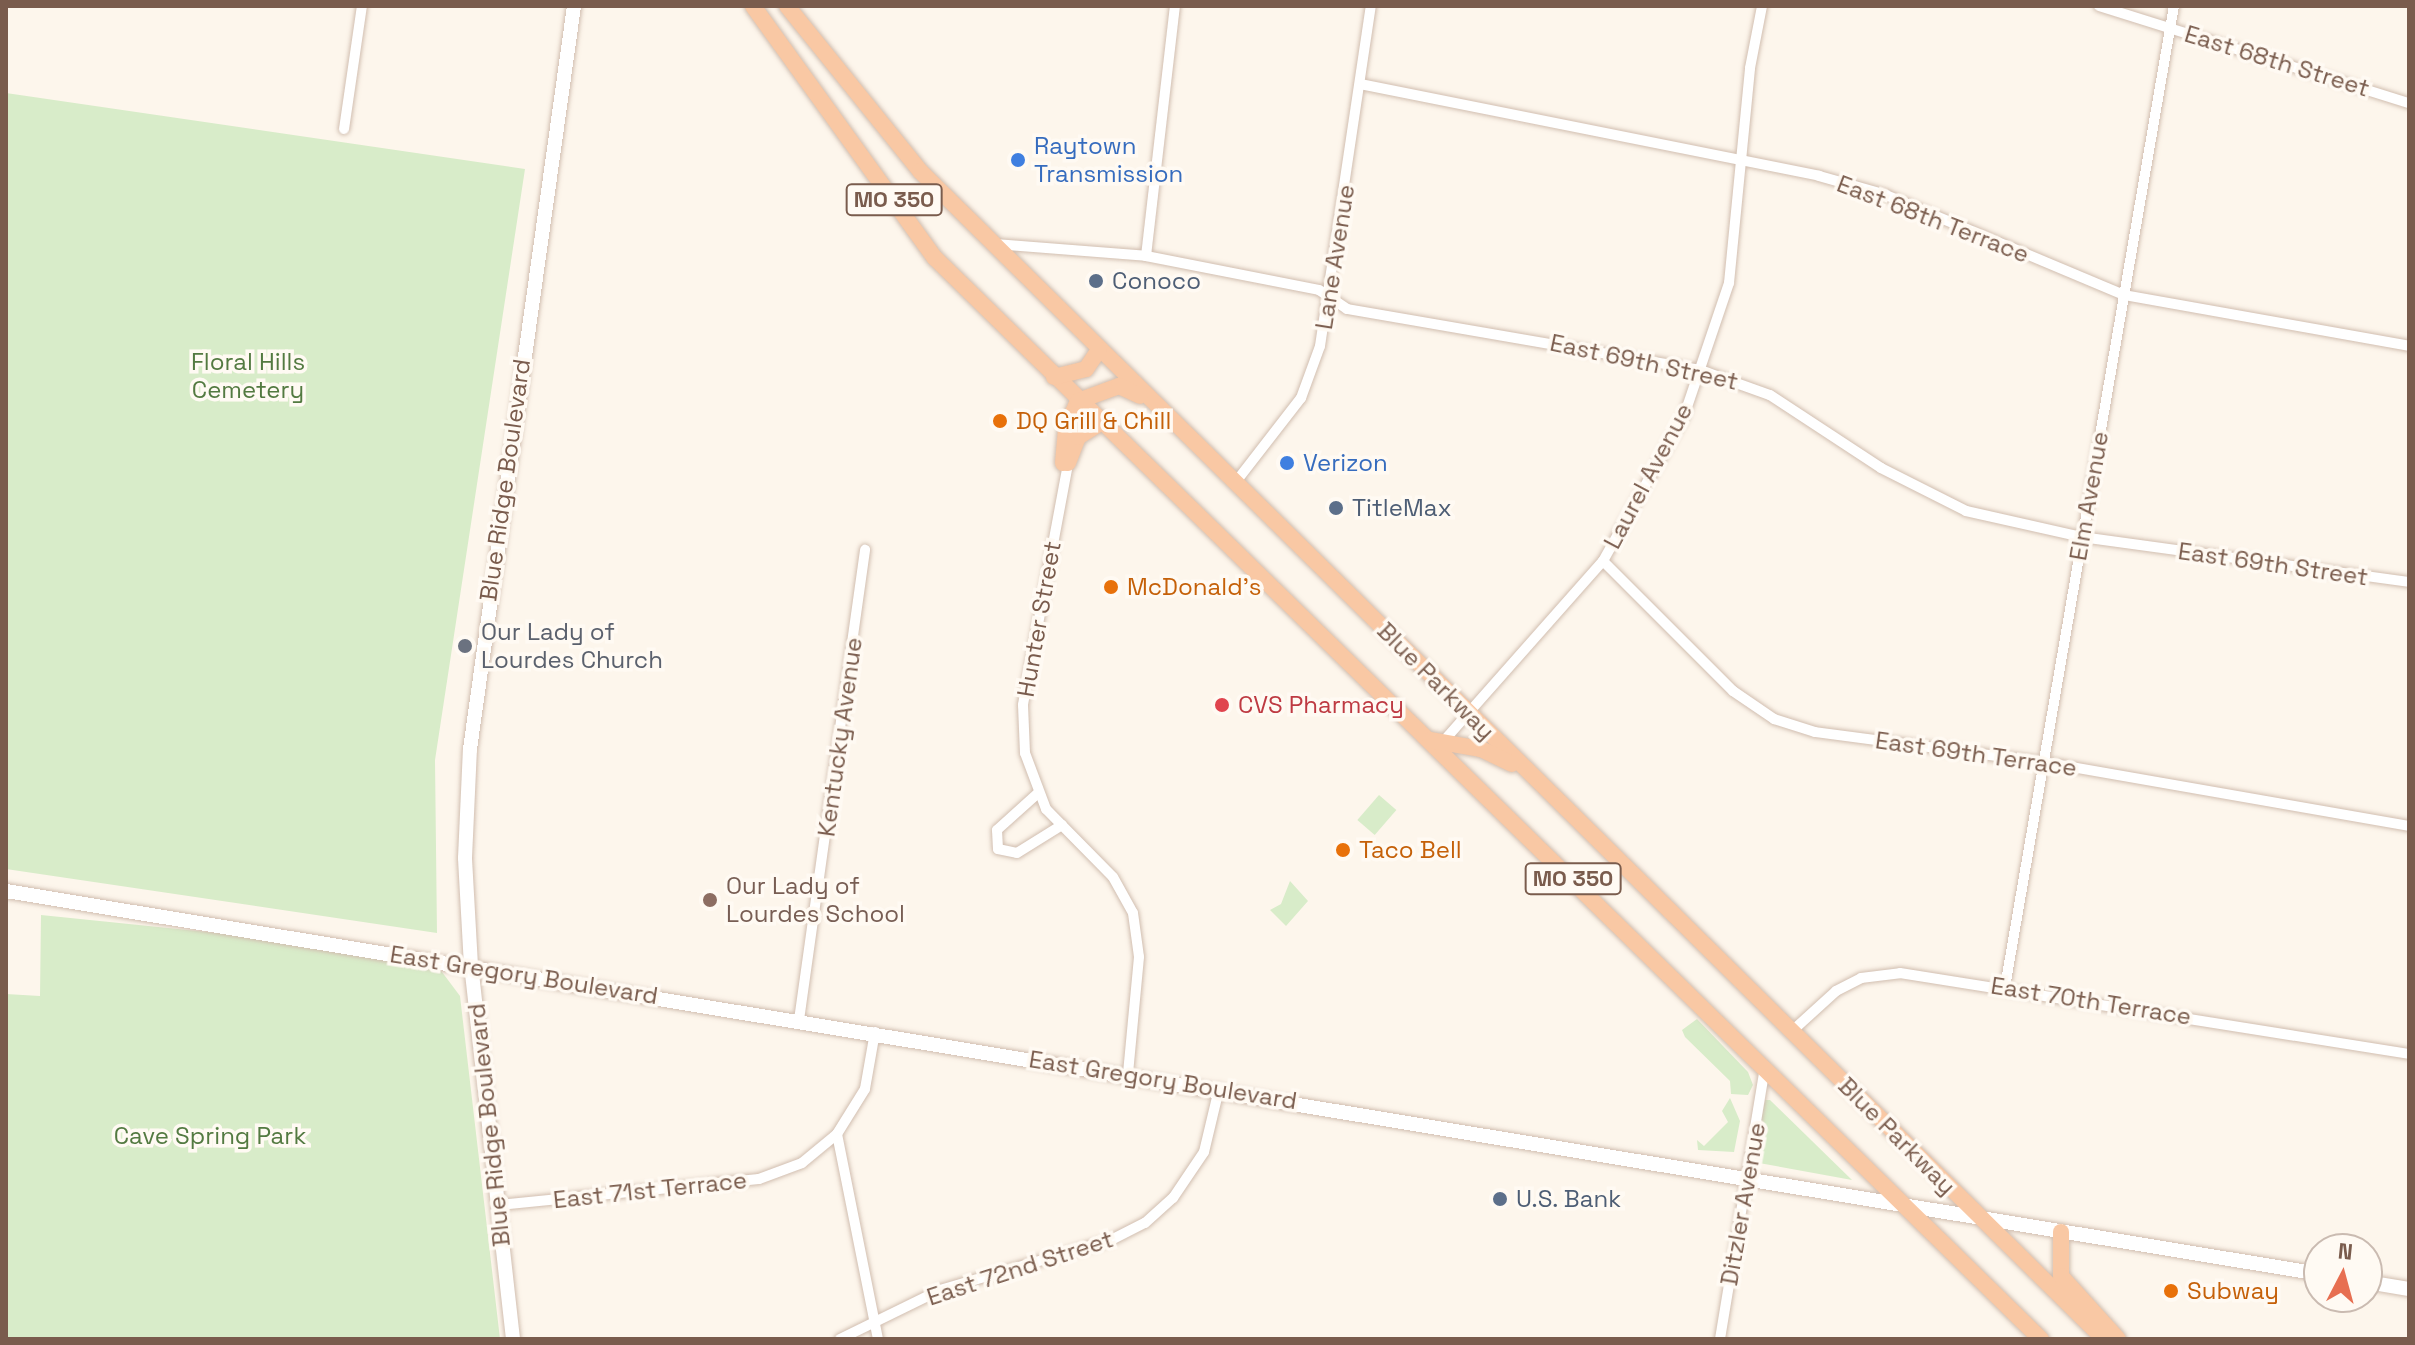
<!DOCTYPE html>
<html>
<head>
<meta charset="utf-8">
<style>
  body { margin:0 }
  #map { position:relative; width:2415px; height:1345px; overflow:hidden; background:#fdf6ec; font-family:"Space Grotesk",sans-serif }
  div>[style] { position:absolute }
  .green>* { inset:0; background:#d8ecc9; transform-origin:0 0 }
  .roads { filter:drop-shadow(0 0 2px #d1beb0) drop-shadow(0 0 2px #d1beb0) }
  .minor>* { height:10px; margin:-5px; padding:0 5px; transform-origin:5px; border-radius:5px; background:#fff }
  .secondary>* { height:14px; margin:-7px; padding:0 7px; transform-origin:7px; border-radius:7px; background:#fff }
  .trunk>* { height:16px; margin:-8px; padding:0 8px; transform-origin:8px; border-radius:8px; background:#f9c8a4 }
  .dots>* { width:22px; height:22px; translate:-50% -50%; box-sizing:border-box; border:4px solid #fffaf3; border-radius:50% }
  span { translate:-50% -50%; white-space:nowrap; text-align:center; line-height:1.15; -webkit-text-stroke:7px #fffaf3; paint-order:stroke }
  .shield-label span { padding:2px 6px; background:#fffaf3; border:2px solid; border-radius:6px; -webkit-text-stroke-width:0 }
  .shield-label { font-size:22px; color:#7a5c4d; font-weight:700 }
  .street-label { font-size:24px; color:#7a5c4d }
  .shop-label { font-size:24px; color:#366cbe }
  .left { translate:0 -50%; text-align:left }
  .service-label { font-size:24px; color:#4e5e75 }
  .park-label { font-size:24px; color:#537a41 }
  .food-label { font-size:24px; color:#c56008 }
  .worship-label { font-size:24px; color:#5b616d }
  .health-label { font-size:24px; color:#be3a42 }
  .education-label { font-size:24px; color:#785e54 }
  .frame { position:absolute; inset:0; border:8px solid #7a5c4d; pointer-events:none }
  .north { position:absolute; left:2303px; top:1233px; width:80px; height:80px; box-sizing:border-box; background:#fffaf3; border:2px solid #cabbb1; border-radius:50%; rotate:6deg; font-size:22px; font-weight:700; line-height:32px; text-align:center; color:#7a5c4d }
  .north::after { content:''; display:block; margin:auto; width:28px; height:36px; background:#e76f51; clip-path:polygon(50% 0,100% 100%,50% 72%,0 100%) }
</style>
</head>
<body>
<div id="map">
  <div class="green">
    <div style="clip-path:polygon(6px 93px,525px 169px,435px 760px,437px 933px,6px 869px)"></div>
    <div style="left:1379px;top:795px;width:23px;height:33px;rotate:41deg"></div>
    <div style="clip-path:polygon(1290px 881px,1308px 901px,1286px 926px,1270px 910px,1281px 904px)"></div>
    <div style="clip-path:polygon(41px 915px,257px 937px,439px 968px,460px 996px,500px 1339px,6px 1339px,6px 994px,40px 996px)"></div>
    <div style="clip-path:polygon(1697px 1019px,1748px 1072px,1753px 1085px,1748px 1095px,1731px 1094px,1730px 1081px,1685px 1037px,1682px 1030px)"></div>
    <div style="clip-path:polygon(1730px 1098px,1740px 1121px,1734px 1152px,1698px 1150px,1697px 1140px,1704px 1146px,1728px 1122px,1722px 1111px)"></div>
    <div style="clip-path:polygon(1765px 1100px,1770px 1100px,1852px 1180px,1759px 1163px,1755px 1153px)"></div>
  </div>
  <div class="roads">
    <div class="minor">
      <div style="left:2099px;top:6px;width:325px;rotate:17.4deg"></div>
      <div style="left:1360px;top:84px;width:468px;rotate:11.3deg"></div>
      <div style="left:1819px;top:176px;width:70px;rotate:15.8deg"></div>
      <div style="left:1886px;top:195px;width:258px;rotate:22.8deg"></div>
      <div style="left:2124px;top:295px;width:290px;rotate:10.1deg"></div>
      <div style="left:344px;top:129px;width:124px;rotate:-81.7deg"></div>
      <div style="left:995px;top:244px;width:151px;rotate:4.5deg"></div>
      <div style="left:1146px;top:256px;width:176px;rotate:11.1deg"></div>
      <div style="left:1319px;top:290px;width:34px;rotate:34deg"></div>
      <div style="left:1347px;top:309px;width:358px;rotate:9.8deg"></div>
      <div style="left:1700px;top:370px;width:74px;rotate:19.7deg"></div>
      <div style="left:1770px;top:395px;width:133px;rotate:33.3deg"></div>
      <div style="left:1881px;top:468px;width:95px;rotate:26.8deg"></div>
      <div style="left:1966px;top:511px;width:118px;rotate:12.7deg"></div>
      <div style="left:2081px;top:537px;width:331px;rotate:7.8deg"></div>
      <div style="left:1146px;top:256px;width:252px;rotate:-83.4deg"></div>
      <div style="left:1068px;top:464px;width:245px;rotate:100.6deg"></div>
      <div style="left:1023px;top:705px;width:48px;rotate:87.6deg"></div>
      <div style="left:1025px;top:753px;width:60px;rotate:69.4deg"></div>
      <div style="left:1046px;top:809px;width:95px;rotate:45.4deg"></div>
      <div style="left:1113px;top:877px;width:41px;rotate:60.9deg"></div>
      <div style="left:1133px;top:913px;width:44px;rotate:82.2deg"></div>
      <div style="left:1139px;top:957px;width:117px;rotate:95.4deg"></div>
      <div style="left:1235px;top:483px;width:108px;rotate:-52.2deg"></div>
      <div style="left:1301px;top:398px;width:55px;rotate:-69.9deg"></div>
      <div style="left:1320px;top:346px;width:344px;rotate:-81.5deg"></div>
      <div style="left:1603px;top:561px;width:184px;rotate:45deg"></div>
      <div style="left:1733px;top:691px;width:50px;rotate:34.3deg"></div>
      <div style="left:1774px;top:719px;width:43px;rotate:17.6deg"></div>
      <div style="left:1815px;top:732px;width:230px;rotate:7.5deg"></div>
      <div style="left:2043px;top:762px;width:372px;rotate:9.9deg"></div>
      <div style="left:1441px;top:744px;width:244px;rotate:-48.5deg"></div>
      <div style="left:1603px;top:561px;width:166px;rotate:-60.8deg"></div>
      <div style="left:1684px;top:416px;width:140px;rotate:-71.3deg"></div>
      <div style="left:1729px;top:283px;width:216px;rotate:-84.4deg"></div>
      <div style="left:1750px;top:68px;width:63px;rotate:-79deg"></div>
      <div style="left:1037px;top:794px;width:54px;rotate:138deg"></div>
      <div style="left:997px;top:830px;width:19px;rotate:87deg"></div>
      <div style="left:998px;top:849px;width:19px;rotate:12deg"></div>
      <div style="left:1017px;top:853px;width:53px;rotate:-31.9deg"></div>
      <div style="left:2005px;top:987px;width:995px;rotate:-80.23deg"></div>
      <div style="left:799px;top:1020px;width:475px;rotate:-82deg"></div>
      <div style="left:875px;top:1032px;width:58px;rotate:100deg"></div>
      <div style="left:865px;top:1089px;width:53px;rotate:121.9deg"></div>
      <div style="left:837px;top:1134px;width:209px;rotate:78.7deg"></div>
      <div style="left:1791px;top:1032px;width:61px;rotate:-42.3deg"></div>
      <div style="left:1836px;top:991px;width:28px;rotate:-27deg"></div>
      <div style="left:1861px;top:978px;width:39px;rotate:-7deg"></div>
      <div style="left:1900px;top:973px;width:515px;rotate:9.04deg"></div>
      <div style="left:499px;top:1205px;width:261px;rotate:-5.7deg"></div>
      <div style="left:759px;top:1179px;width:46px;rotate:-20.4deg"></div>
      <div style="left:802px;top:1163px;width:45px;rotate:-39.6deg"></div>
      <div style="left:840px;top:1339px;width:111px;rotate:-26.1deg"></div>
      <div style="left:940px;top:1290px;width:178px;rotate:-16.3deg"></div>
      <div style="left:1111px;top:1240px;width:38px;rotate:-27deg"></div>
      <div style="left:1145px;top:1223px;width:38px;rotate:-42deg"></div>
      <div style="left:1173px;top:1198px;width:55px;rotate:-56deg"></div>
      <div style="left:1204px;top:1152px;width:65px;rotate:-76.6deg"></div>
      <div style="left:1720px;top:1339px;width:275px;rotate:-80.6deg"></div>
    </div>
    <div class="secondary">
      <div style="left:6px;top:891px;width:2344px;rotate:9.4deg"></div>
      <div style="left:2367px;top:1282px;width:43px;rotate:9.5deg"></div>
      <div style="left:513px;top:1339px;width:375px;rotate:-96.4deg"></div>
      <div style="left:471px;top:966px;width:108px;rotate:-93.2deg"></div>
      <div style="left:465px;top:858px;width:109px;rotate:-87.4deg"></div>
      <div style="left:470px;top:749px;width:750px;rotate:-82.03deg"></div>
    </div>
    <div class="trunk">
      <div style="left:753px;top:6px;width:311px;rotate:54.2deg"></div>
      <div style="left:935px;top:258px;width:1547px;rotate:44.35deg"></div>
      <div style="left:787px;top:6px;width:212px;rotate:51.1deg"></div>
      <div style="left:920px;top:171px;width:1663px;rotate:44.61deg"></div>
      <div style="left:1054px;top:377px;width:33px;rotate:-14deg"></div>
      <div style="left:1086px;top:369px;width:23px;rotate:-56deg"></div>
      <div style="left:1063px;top:463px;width:35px;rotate:-85deg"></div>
      <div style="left:1066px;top:428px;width:30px;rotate:-66deg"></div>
      <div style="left:1078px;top:401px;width:44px;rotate:-20.1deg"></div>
      <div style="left:1119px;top:386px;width:23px;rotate:25deg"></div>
      <div style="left:1068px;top:463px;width:28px;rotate:-69deg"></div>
      <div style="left:1078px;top:437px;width:26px;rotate:-32deg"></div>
      <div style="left:1430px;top:740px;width:52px;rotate:10deg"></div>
      <div style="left:1481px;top:749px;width:34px;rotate:26deg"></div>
      <div style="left:2061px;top:1232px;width:44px;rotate:90deg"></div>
      <div style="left:2061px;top:1276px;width:85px;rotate:47.9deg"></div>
    </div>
  </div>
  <div class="dots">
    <div style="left:1018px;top:160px;background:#3f7fe0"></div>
    <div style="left:1096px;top:281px;background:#5c6f8a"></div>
    <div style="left:1000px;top:421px;background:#e8710a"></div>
    <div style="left:1287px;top:463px;background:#3f7fe0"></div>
    <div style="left:1336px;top:508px;background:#5c6f8a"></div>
    <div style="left:1111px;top:587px;background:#e8710a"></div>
    <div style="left:465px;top:646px;background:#6b7280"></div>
    <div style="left:1222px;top:705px;background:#e0444e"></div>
    <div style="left:1343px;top:850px;background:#e8710a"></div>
    <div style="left:710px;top:900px;background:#8d6e63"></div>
    <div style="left:1500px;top:1199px;background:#5c6f8a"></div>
    <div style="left:2171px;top:1291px;background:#e8710a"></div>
  </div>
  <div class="shield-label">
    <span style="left:894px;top:200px">MO 350</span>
    <span style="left:1573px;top:879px">MO 350</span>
  </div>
  <div class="street-label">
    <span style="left:2277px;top:61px;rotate:17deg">East 68th Street</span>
    <span style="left:1933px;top:219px;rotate:21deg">East 68th Terrace</span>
    <span style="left:1335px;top:257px;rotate:-81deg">Lane Avenue</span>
    <span style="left:1644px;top:362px;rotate:12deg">East 69th Street</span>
    <span style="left:1648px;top:476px;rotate:-62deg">Laurel Avenue</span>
    <span style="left:505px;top:480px;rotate:-82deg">Blue Ridge Boulevard</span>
    <span style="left:2089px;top:496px;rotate:-80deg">Elm Avenue</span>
    <span style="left:2273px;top:564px;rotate:8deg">East 69th Street</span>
    <span style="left:1039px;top:619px;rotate:-80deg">Hunter Street</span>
    <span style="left:1436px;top:681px;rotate:45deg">Blue Parkway</span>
    <span style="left:840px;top:737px;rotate:-82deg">Kentucky Avenue</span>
    <span style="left:1976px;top:754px;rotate:8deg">East 69th Terrace</span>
    <span style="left:524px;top:975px;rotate:9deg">East Gregory Boulevard</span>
    <span style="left:2091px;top:1001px;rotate:9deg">East 70th Terrace</span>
    <span style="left:1163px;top:1080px;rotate:9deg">East Gregory Boulevard</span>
    <span style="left:489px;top:1125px;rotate:-96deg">Blue Ridge Boulevard</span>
    <span style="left:1897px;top:1136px;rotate:45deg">Blue Parkway</span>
    <span style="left:650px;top:1190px;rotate:-6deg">East 71st Terrace</span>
    <span style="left:1743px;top:1204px;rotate:-80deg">Ditzler Avenue</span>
    <span style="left:1020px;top:1268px;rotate:-18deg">East 72nd Street</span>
  </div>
  <div class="shop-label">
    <span class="left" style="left:1034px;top:160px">Raytown<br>Transmission</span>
    <span class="left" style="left:1303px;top:463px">Verizon</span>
  </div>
  <div class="service-label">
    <span class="left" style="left:1112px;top:281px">Conoco</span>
    <span class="left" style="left:1352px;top:508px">TitleMax</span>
    <span class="left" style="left:1516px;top:1199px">U.S. Bank</span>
  </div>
  <div class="park-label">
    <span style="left:248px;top:376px">Floral Hills<br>Cemetery</span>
    <span style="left:210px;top:1136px">Cave Spring Park</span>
  </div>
  <div class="food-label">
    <span class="left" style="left:1016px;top:421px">DQ Grill &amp; Chill</span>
    <span class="left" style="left:1127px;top:587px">McDonald's</span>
    <span class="left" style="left:1359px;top:850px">Taco Bell</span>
    <span class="left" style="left:2187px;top:1291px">Subway</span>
  </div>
  <div class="worship-label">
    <span class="left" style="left:481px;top:646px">Our Lady of<br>Lourdes Church</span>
  </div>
  <div class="health-label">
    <span class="left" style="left:1238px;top:705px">CVS Pharmacy</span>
  </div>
  <div class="education-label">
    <span class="left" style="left:726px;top:900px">Our Lady of<br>Lourdes School</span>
  </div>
  <div class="frame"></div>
  <div class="north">N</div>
</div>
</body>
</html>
